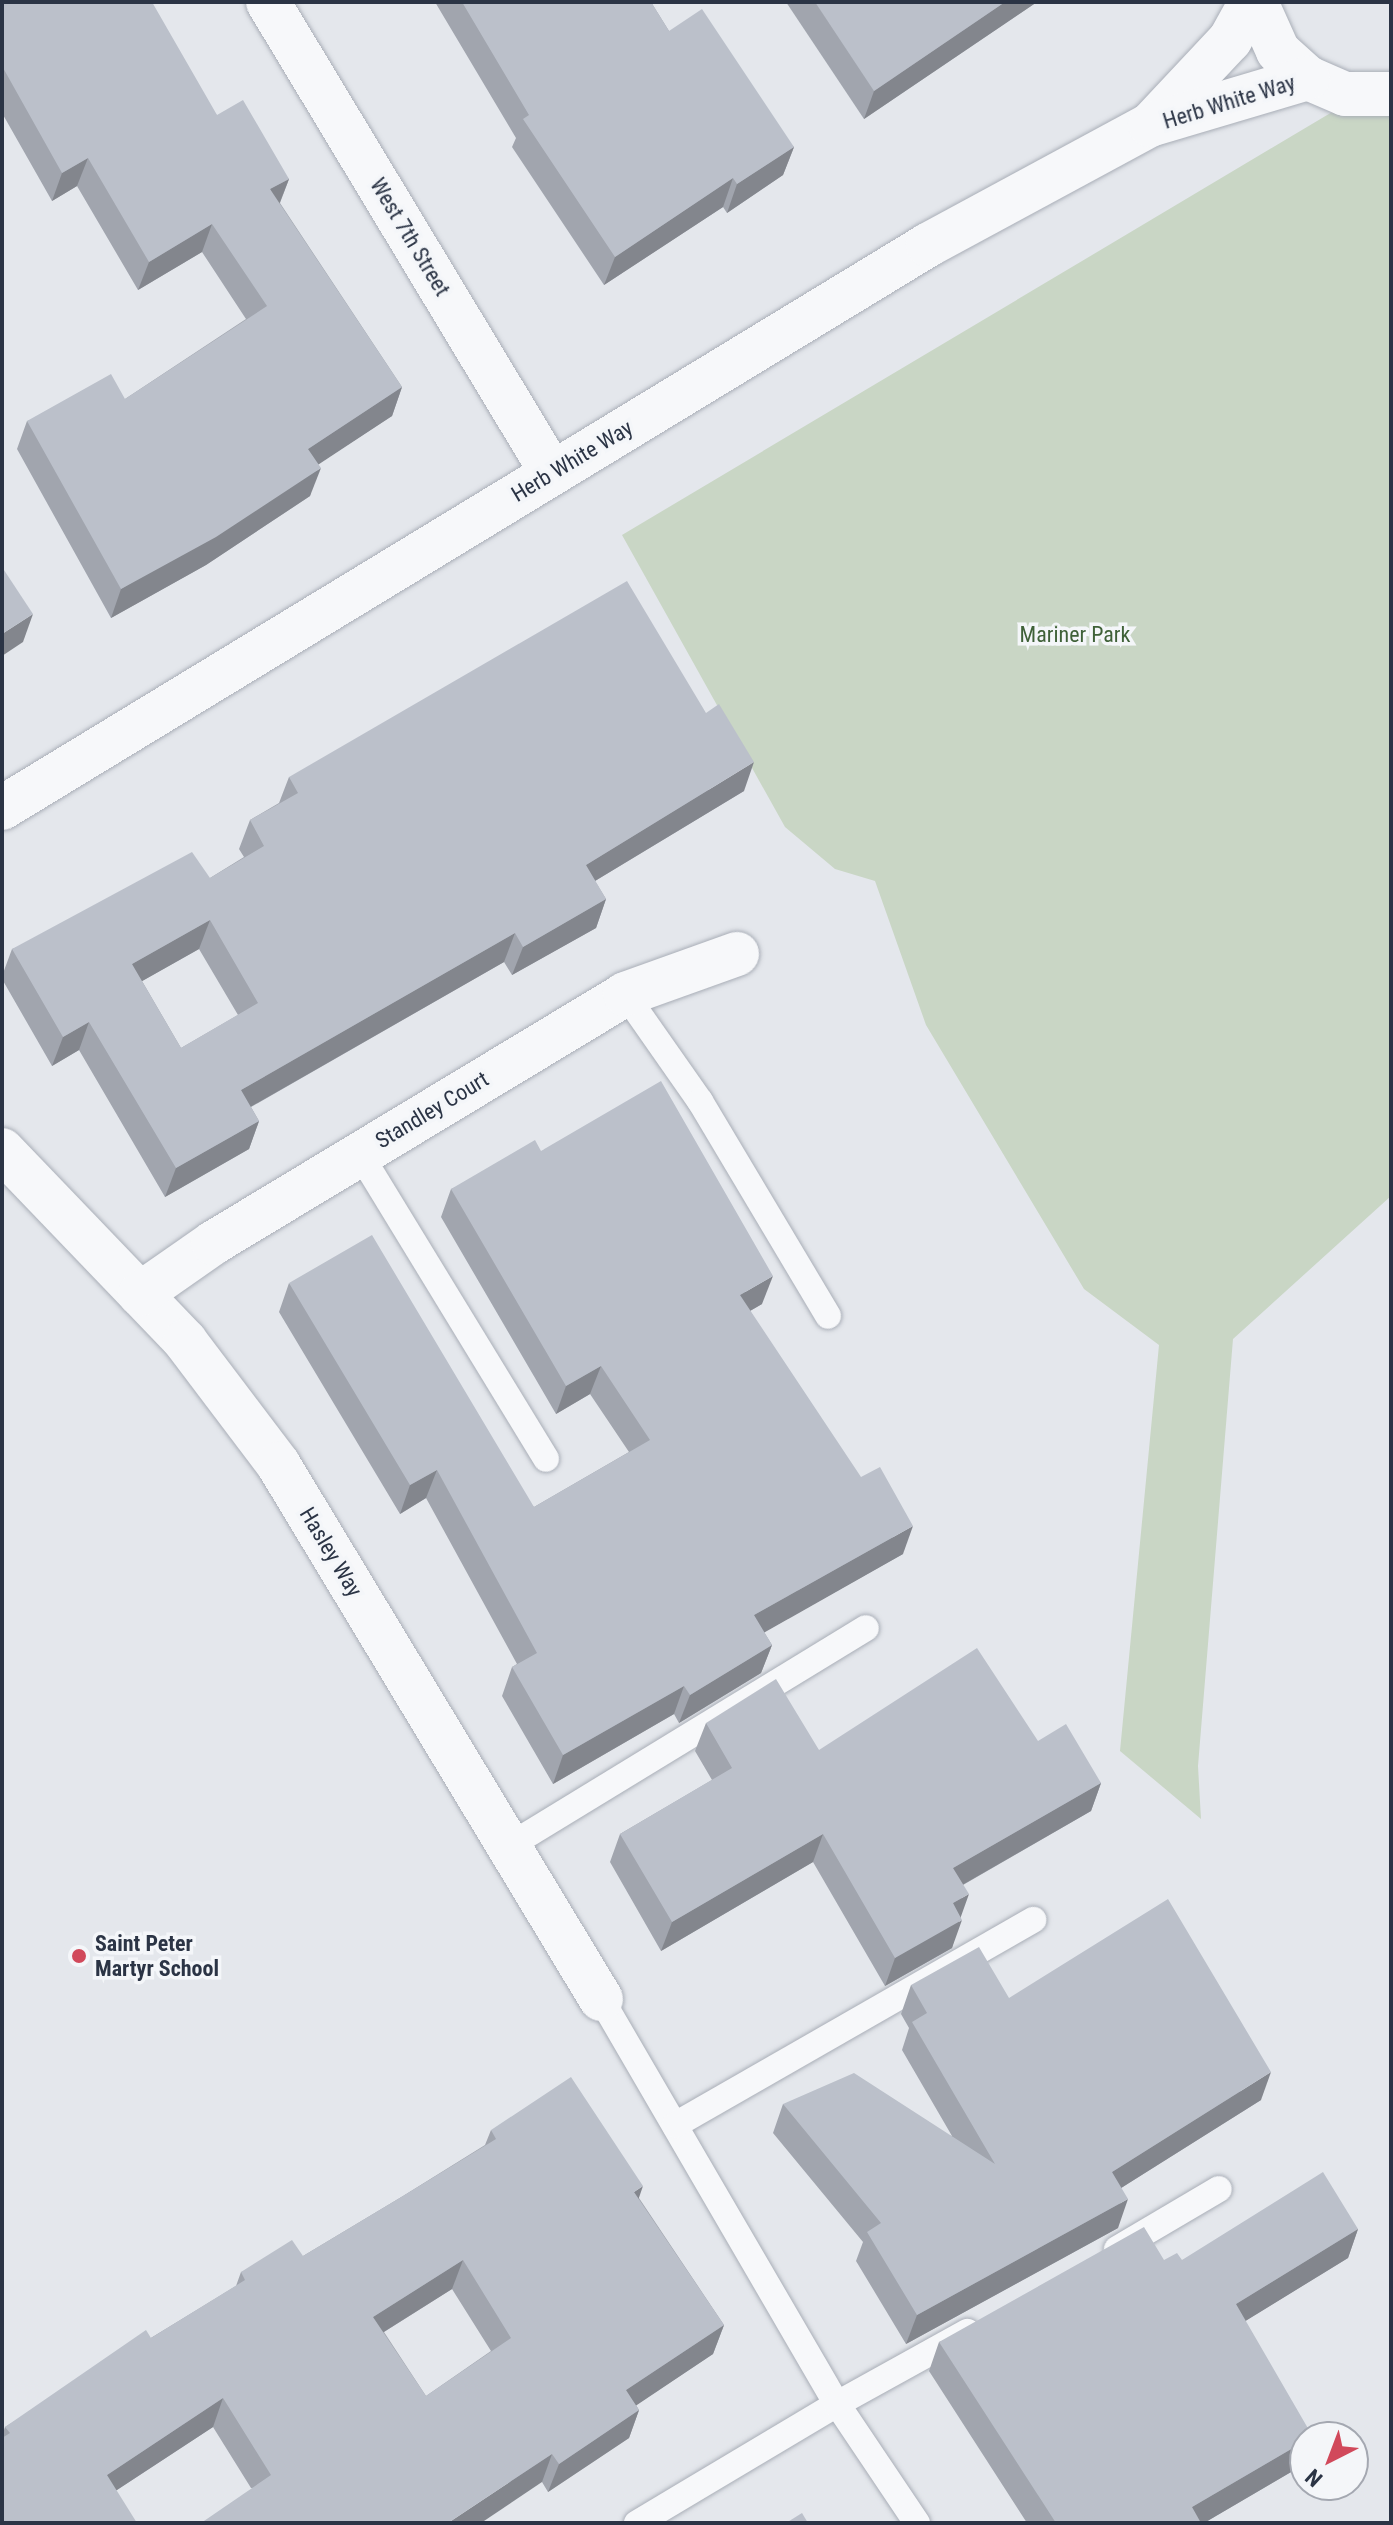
<!DOCTYPE html>
<html>
<head>
<meta charset="utf-8">
<style>
  body { margin:0 }
  #map { position:relative; width:1393px; height:2525px; overflow:hidden; background:#e4e7ec; font-family:"Roboto Condensed",sans-serif }
  div>[style] { position:absolute }
  .green>* { inset:0; background:#c9d6c5 }
  .roads { filter:drop-shadow(0 0 2px #a9aeb7) drop-shadow(0 0 2px #a9aeb7) }
  .service>* { height:26px; margin:-13px; padding:0 13px; transform-origin:13px; border-radius:13px; background:#f7f8fa }
  .minor>* { height:44px; margin:-22px; padding:0 22px; transform-origin:22px; border-radius:22px; background:#f7f8fa }
  .tertiary>* { height:44px; margin:-22px; padding:0 22px; transform-origin:22px; border-radius:22px; background:#f7f8fa }
  .wall>* { inset:0; background:#a1a5ae }
  .shaded-wall>* { inset:0; background:#83868d }
  .building>* { inset:0; background:#bbc0ca }
  .dots>* { width:22px; height:22px; translate:-50% -50%; box-sizing:border-box; border:4px solid #f4f6f9; border-radius:50% }
  span { translate:-50% -50%; white-space:nowrap; text-align:center; line-height:1.15; -webkit-text-stroke:7px #f4f6f9; paint-order:stroke }
  .street-label { font-size:22px; color:#2b3445 }
  .park-label { font-size:22px; color:#3f6138 }
  .poi-label { font-size:22px; color:#2b3445; font-weight:700 }
  .left { translate:0 -50%; text-align:left }
  .frame { position:absolute; inset:0; border:4px solid #2b3445; pointer-events:none }
  .north { position:absolute; left:1289px; top:2421px; width:80px; height:80px; box-sizing:border-box; background:#f4f6f9; border:2px solid #a4a8b1; border-radius:50%; rotate:222deg; font-size:22px; font-weight:700; line-height:32px; text-align:center; color:#2b3445 }
  .north::after { content:''; display:block; margin:auto; width:28px; height:36px; background:#d1495b; clip-path:polygon(50% 0,100% 100%,50% 72%,0 100%) }
</style>
</head>
<body>
<div id="map">
  <div class="green">
    <div style="clip-path:polygon(1391px 77px,1391px 1196px,1233px 1339px,1198px 1766px,1201px 1819px,1120px 1751px,1159px 1345px,1084px 1289px,926px 1025px,875px 881px,835px 869px,785px 827px,622px 535px)"></div>
  </div>
  <div class="roads">
    <div class="service">
      <div style="left:625px;top:994px;width:131px;rotate:55deg"></div>
      <div style="left:700px;top:1101px;width:250px;rotate:59.2deg"></div>
      <div style="left:360px;top:1154px;width:357px;rotate:58.6deg"></div>
      <div style="left:509px;top:1846px;width:418px;rotate:-31.4deg"></div>
      <div style="left:601px;top:1999px;width:469px;rotate:59.8deg"></div>
      <div style="left:837px;top:2404px;width:233px;rotate:149.2deg"></div>
      <div style="left:675px;top:2125px;width:413px;rotate:-29.8deg"></div>
      <div style="left:1117px;top:2249px;width:118px;rotate:-30.5deg"></div>
      <div style="left:917px;top:2523px;width:143px;rotate:-123.9deg"></div>
      <div style="left:837px;top:2404px;width:149px;rotate:-29deg"></div>
    </div>
    <div class="minor">
      <div style="left:268px;top:2px;width:550px;rotate:58.91deg"></div>
      <div style="left:2px;top:1150px;width:265px;rotate:46.2deg"></div>
      <div style="left:185px;top:1341px;width:154px;rotate:52.9deg"></div>
      <div style="left:278px;top:1464px;width:625px;rotate:58.88deg"></div>
      <div style="left:140px;top:1294px;width:89px;rotate:-34.9deg"></div>
      <div style="left:213px;top:1243px;width:481px;rotate:-31.1deg"></div>
      <div style="left:625px;top:994px;width:119px;rotate:-19.7deg"></div>
    </div>
    <div class="tertiary">
      <div style="left:1256px;top:2px;width:54px;rotate:65.8deg"></div>
      <div style="left:1278px;top:51px;width:40px;rotate:42deg"></div>
      <div style="left:1308px;top:78px;width:40px;rotate:23.4deg"></div>
      <div style="left:1345px;top:94px;width:46px"></div>
      <div style="left:1151px;top:124px;width:115px;rotate:-46.8deg"></div>
      <div style="left:1230px;top:40px;width:43px;rotate:-61.1deg"></div>
      <div style="left:2px;top:808px;width:1084px;rotate:-31.3deg"></div>
      <div style="left:928px;top:245px;width:252px;rotate:-28.4deg"></div>
      <div style="left:1150px;top:125px;width:165px;rotate:-16.6deg"></div>
    </div>
  </div>
  <div class="wall">
    <div style="clip-path:polygon(2px 2px,217px 115px,289px 179px,280px 203px,402px 387px,392px 416px,318px 464px,310px 496px,206px 565px,111px 618px,17px 449px,27px 421px,125px 399px,246px 319px,202px 252px,138px 290px,77px 186px,52px 201px,2px 113px)"></div>
    <div style="clip-path:polygon(435px 2px,651px 2px,669px 31px,794px 147px,783px 175px,727px 213px,723px 207px,604px 285px,512px 147px,516px 138px)"></div>
    <div style="clip-path:polygon(786px 2px,1037px 2px,864px 119px)"></div>
    <div style="clip-path:polygon(evenodd,289px 777px,744px 791px,595px 881px,606px 899px,596px 928px,512px 975px,504px 962px,251px 1107px,259px 1121px,249px 1149px,165px 1197px,79px 1050px,52px 1066px,2px 979px,2px 976px,12px 949px,210px 878px,244px 857px,239px 849px,250px 820px,279px 803px,289px 777px,199px 949px,238px 1015px,181px 1048px,142px 981px,199px 949px)"></div>
    <div style="clip-path:polygon(541px 1151px,762px 1304px,750px 1311px,903px 1554px,764px 1632px,772px 1645px,761px 1673px,679px 1723px,674px 1714px,553px 1784px,502px 1696px,512px 1667px,517px 1664px,426px 1498px,400px 1514px,279px 1312px,289px 1283px,534px 1507px,629px 1452px,590px 1394px,556px 1414px,441px 1217px,451px 1189px)"></div>
    <div style="clip-path:polygon(706px 1723px,819px 1750px,1038px 1741px,1101px 1783px,1091px 1811px,963px 1885px,960px 1916px,952px 1948px,885px 1986px,813px 1862px,661px 1951px,610px 1862px,620px 1834px,712px 1780px,695px 1751px)"></div>
    <div style="clip-path:polygon(911px 1985px,1009px 1998px,1261px 2100px,1121px 2188px,1118px 2228px,906px 2344px,856px 2261px,863px 2242px,773px 2133px,783px 2104px,952px 2136px,902px 2050px,909px 2028px,901px 2014px)"></div>
    <div style="clip-path:polygon(evenodd,491px 2130px,639px 2198px,724px 2325px,713px 2354px,636px 2405px,639px 2410px,629px 2438px,548px 2492px,542px 2482px,251px 2488px,213px 2427px,117px 2490px,2px 2523px,2px 2436px,5px 2427px,236px 2286px,241px 2272px,303px 2256px,403px 2196px,485px 2145px,491px 2130px,452px 2289px,491px 2351px,426px 2396px,384px 2332px,452px 2289px)"></div>
    <div style="clip-path:polygon(1358px 2229px,1348px 2258px,1245px 2321px,1305px 2437px,1305px 2459px,1303px 2465px,1204px 2523px,1027px 2523px,929px 2371px,939px 2342px,1164px 2260px,1182px 2260px)"></div>
  </div>
  <div class="shaded-wall">
    <div style="clip-path:polygon(1005px 2px,1037px 2px,864px 119px,874px 91px)"></div>
    <div style="clip-path:polygon(794px 147px,783px 175px,727px 213px,737px 184px)"></div>
    <div style="clip-path:polygon(88px 158px,77px 186px,52px 201px,62px 173px)"></div>
    <div style="clip-path:polygon(733px 178px,723px 207px,604px 285px,615px 257px)"></div>
    <div style="clip-path:polygon(289px 179px,278px 207px,270px 189px)"></div>
    <div style="clip-path:polygon(212px 224px,202px 252px,138px 290px,149px 262px)"></div>
    <div style="clip-path:polygon(402px 387px,392px 416px,298px 478px,308px 449px)"></div>
    <div style="clip-path:polygon(321px 468px,310px 496px,206px 565px,111px 618px,121px 589px)"></div>
    <div style="clip-path:polygon(33px 614px,23px 642px,2px 656px,2px 634px)"></div>
    <div style="clip-path:polygon(754px 762px,744px 791px,575px 893px,586px 865px)"></div>
    <div style="clip-path:polygon(606px 899px,596px 928px,512px 975px,523px 947px)"></div>
    <div style="clip-path:polygon(210px 920px,199px 949px,121px 993px,132px 964px)"></div>
    <div style="clip-path:polygon(515px 933px,504px 962px,231px 1118px,241px 1090px)"></div>
    <div style="clip-path:polygon(89px 1022px,79px 1050px,52px 1066px,63px 1037px)"></div>
    <div style="clip-path:polygon(259px 1121px,249px 1149px,165px 1197px,176px 1168px)"></div>
    <div style="clip-path:polygon(773px 1276px,762px 1304px,729px 1323px,740px 1295px)"></div>
    <div style="clip-path:polygon(601px 1366px,590px 1394px,556px 1414px,566px 1386px)"></div>
    <div style="clip-path:polygon(437px 1470px,426px 1498px,400px 1514px,410px 1485px)"></div>
    <div style="clip-path:polygon(913px 1526px,903px 1554px,744px 1644px,754px 1615px)"></div>
    <div style="clip-path:polygon(772px 1645px,761px 1673px,679px 1723px,690px 1695px)"></div>
    <div style="clip-path:polygon(684px 1686px,674px 1714px,553px 1784px,563px 1755px)"></div>
    <div style="clip-path:polygon(1101px 1783px,1091px 1811px,943px 1896px,953px 1868px)"></div>
    <div style="clip-path:polygon(823px 1834px,813px 1862px,661px 1951px,672px 1922px)"></div>
    <div style="clip-path:polygon(969px 1894px,959px 1922px,962px 1920px,952px 1948px,885px 1986px,895px 1958px,953px 1903px)"></div>
    <div style="clip-path:polygon(1271px 2072px,1261px 2100px,1102px 2200px,1112px 2172px)"></div>
    <div style="clip-path:polygon(643px 2186px,633px 2215px,634px 2192px)"></div>
    <div style="clip-path:polygon(1128px 2199px,1118px 2228px,906px 2344px,917px 2315px)"></div>
    <div style="clip-path:polygon(1358px 2229px,1348px 2258px,1226px 2333px,1236px 2304px)"></div>
    <div style="clip-path:polygon(463px 2260px,452px 2289px,363px 2345px,373px 2317px)"></div>
    <div style="clip-path:polygon(724px 2325px,713px 2354px,616px 2419px,626px 2390px)"></div>
    <div style="clip-path:polygon(223px 2398px,213px 2427px,97px 2503px,107px 2475px)"></div>
    <div style="clip-path:polygon(639px 2410px,629px 2438px,548px 2492px,559px 2464px)"></div>
    <div style="clip-path:polygon(1305px 2441px,1305px 2459px,1303px 2465px,1204px 2523px,1186px 2523px,1192px 2507px)"></div>
    <div style="clip-path:polygon(552px 2454px,542px 2482px,481px 2523px,448px 2523px)"></div>
  </div>
  <div class="building">
    <div style="clip-path:polygon(2px 2px,152px 2px,217px 115px,243px 100px,289px 179px,270px 189px,402px 387px,308px 449px,321px 468px,216px 537px,121px 589px,27px 421px,111px 374px,125px 399px,267px 306px,212px 224px,149px 262px,88px 158px,62px 173px,2px 66px)"></div>
    <div style="clip-path:polygon(462px 2px,651px 2px,669px 31px,702px 9px,794px 147px,737px 184px,733px 178px,615px 257px,523px 119px,529px 115px)"></div>
    <div style="clip-path:polygon(815px 2px,1005px 2px,874px 91px)"></div>
    <div style="clip-path:polygon(2px 567px,33px 614px,2px 634px)"></div>
    <div style="clip-path:polygon(evenodd,627px 581px,706px 713px,719px 704px,754px 762px,586px 865px,606px 899px,523px 947px,515px 933px,241px 1090px,259px 1121px,176px 1168px,89px 1022px,63px 1037px,12px 949px,192px 852px,210px 878px,264px 846px,250px 820px,298px 793px,289px 777px,627px 581px,210px 920px,258px 1003px,181px 1048px,132px 964px,210px 920px)"></div>
    <div style="clip-path:polygon(661px 1081px,773px 1276px,740px 1295px,861px 1477px,880px 1467px,913px 1526px,754px 1615px,772px 1645px,690px 1695px,684px 1686px,563px 1755px,512px 1667px,537px 1653px,437px 1470px,410px 1485px,289px 1283px,372px 1235px,534px 1507px,650px 1440px,601px 1366px,566px 1386px,451px 1189px,535px 1140px,541px 1151px)"></div>
    <div style="clip-path:polygon(977px 1648px,1038px 1741px,1066px 1724px,1101px 1783px,953px 1868px,969px 1894px,953px 1903px,962px 1920px,895px 1958px,823px 1834px,672px 1922px,620px 1834px,732px 1768px,706px 1723px,776px 1679px,819px 1750px)"></div>
    <div style="clip-path:polygon(1168px 1899px,1271px 2072px,1112px 2172px,1128px 2199px,917px 2315px,867px 2232px,881px 2223px,783px 2104px,854px 2073px,995px 2164px,912px 2022px,927px 2013px,911px 1985px,979px 1947px,1009px 1998px)"></div>
    <div style="clip-path:polygon(evenodd,571px 2077px,643px 2186px,634px 2192px,724px 2325px,626px 2390px,639px 2410px,559px 2464px,552px 2454px,448px 2523px,201px 2523px,271px 2475px,223px 2398px,107px 2475px,137px 2523px,2px 2523px,2px 2438px,10px 2433px,5px 2427px,146px 2330px,151px 2338px,245px 2280px,241px 2272px,292px 2240px,303px 2256px,403px 2196px,496px 2139px,491px 2130px,571px 2077px,463px 2260px,511px 2338px,426px 2396px,373px 2317px,463px 2260px)"></div>
    <div style="clip-path:polygon(1323px 2172px,1358px 2229px,1236px 2304px,1313px 2437px,1305px 2437px,1305px 2441px,1192px 2507px,1201px 2523px,1056px 2523px,939px 2342px,1144px 2227px,1164px 2260px,1177px 2253px,1182px 2260px)"></div>
    <div style="clip-path:polygon(802px 2513px,808px 2523px,786px 2523px)"></div>
  </div>
  <div class="dots">
    <div style="left:79px;top:1956px;background:#d1495b"></div>
  </div>
  <div class="street-label">
    <span style="left:1229px;top:102px;rotate:-17deg">Herb White Way</span>
    <span style="left:410px;top:237px;rotate:59deg">West 7th Street</span>
    <span style="left:572px;top:461px;rotate:-31deg">Herb White Way</span>
    <span style="left:432px;top:1110px;rotate:-31deg">Standley Court</span>
    <span style="left:331px;top:1552px;rotate:59deg">Hasley Way</span>
  </div>
  <div class="park-label">
    <span style="left:1075px;top:635px">Mariner Park</span>
  </div>
  <div class="poi-label">
    <span class="left" style="left:95px;top:1956px">Saint Peter<br>Martyr School</span>
  </div>
  <div class="frame"></div>
  <div class="north">N</div>
</div>
</body>
</html>
